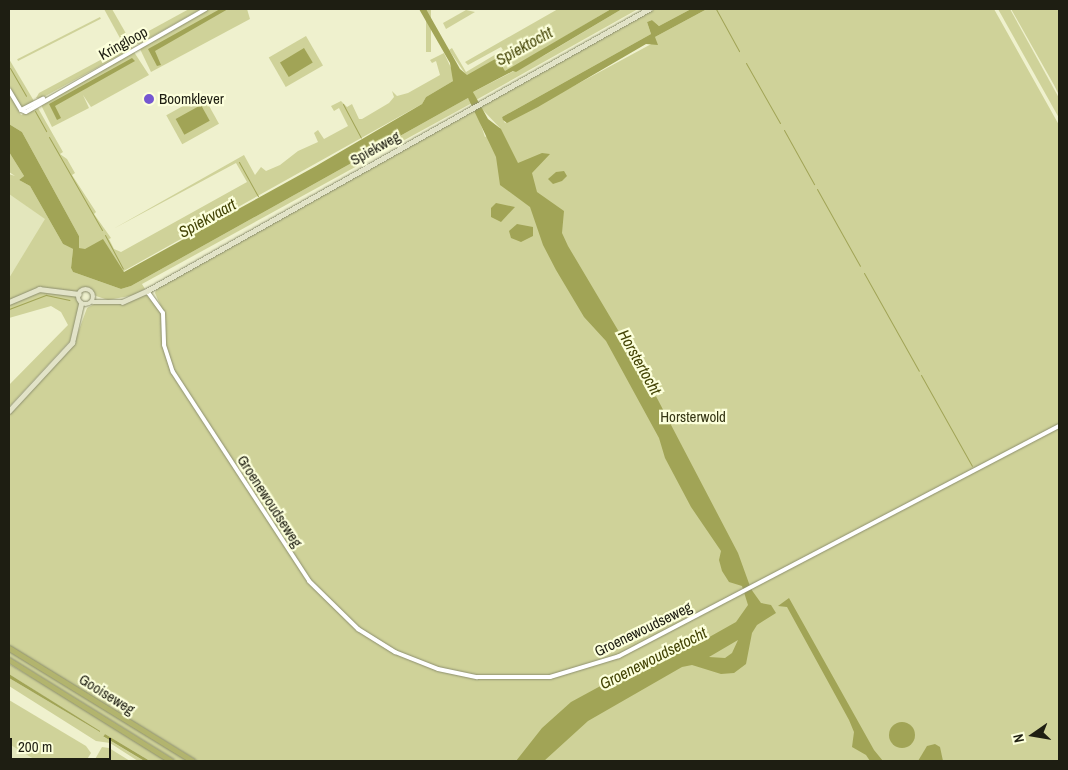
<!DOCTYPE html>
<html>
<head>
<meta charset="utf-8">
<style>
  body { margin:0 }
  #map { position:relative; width:1068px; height:770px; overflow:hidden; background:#eff1ce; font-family:"Archivo Narrow",sans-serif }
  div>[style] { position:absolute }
  .built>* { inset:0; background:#e3e6bc }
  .green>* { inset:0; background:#cfd299; transform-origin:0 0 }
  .water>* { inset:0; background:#a1a456; transform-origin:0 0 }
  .round { border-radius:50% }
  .stream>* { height:1px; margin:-0.5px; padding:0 0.5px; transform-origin:0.5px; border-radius:0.5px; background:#a1a456 }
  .roads { filter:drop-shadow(0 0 1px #8d8f6e) drop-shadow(0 0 1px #8d8f6e) }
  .tertiary>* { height:4px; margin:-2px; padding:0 2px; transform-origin:2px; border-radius:2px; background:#fff }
  .secondary>* { height:4.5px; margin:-2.25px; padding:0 2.25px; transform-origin:2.25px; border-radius:2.25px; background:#e2e3c8 }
  .secondary>.ring { margin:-2.25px; padding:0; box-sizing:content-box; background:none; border:4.5px solid #e2e3c8; border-radius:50% }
  .trunk>* { height:5px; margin:-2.5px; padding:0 2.5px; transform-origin:2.5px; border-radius:2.5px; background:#b2b46e }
  .dots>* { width:14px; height:14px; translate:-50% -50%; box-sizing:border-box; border:2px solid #fcffdb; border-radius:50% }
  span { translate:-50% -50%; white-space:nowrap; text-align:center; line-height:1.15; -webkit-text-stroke:4.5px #fcffdb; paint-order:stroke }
  .street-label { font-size:15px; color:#1e1e12 }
  .poi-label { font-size:15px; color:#1e1e12 }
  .left { translate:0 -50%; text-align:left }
  .park-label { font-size:15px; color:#363715 }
  .water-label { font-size:16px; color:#434405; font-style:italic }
  .frame { position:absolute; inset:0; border:10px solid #1e1e12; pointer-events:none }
  .north { position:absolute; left:1008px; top:710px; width:50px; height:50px; -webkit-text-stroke:4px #fcffdb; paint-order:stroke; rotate:257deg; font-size:14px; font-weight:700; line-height:20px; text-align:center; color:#1e1e12 }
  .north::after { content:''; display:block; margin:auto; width:18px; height:22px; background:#1e1e12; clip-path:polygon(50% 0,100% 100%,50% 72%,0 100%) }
  .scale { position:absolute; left:10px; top:738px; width:101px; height:22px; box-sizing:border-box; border:2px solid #1e1e12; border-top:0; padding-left:6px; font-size:15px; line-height:18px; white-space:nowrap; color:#1e1e12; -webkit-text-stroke:4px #fcffdb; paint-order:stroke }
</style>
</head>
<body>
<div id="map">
  <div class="built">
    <div style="clip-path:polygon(9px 194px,46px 219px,9px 278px)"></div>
    <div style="clip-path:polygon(9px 744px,37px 761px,9px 761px)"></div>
  </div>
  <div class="green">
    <div style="clip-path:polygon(104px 9px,112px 9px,128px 37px,126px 41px,121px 40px)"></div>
    <div style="clip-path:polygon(189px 9px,201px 9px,139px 44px,135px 43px,136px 38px)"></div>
    <div style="clip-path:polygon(210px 9px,247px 9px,250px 19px,151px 72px,140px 49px)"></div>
    <div style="left:426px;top:9px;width:5px;height:43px"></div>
    <div style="clip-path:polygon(558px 9px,611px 9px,505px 72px,466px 75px,449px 50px,452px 48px,466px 72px,503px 50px,501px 47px,468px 65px,465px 62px)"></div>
    <div style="clip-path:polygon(622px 9px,638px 9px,476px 100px,473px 92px,545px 55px)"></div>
    <div style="clip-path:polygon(653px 9px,691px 9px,659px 26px,652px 20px,647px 22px,651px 34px,502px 117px,505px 123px,655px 42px,655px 37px,707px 9px,994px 9px,1059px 125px,1059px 761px,198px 761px,9px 646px,9px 415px,73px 346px,87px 308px,96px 303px,123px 304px,146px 294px,162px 309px,155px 293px,157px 287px,472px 111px,476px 110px,485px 137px,500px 128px,480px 107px,486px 103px)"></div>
    <div style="clip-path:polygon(998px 9px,1010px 9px,1059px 98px,1059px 118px)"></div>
    <div style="clip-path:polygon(1011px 9px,1059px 9px,1059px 95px,1054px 85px)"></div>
    <div style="clip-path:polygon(466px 10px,475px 12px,446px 29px,443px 23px)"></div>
    <div style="left:100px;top:17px;width:2px;height:93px;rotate:63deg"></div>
    <div style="left:306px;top:36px;width:34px;height:43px;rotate:60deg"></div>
    <div style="clip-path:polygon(132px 43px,132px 48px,122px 54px,40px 99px,36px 98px,39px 93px)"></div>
    <div style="clip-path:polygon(134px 52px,149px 75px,91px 107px,83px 95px,89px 108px,52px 127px,41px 105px)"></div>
    <div style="clip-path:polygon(444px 53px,453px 72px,453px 81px,426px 97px,422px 104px,122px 272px,79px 248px,79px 236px,22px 132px,9px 124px,9px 93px,21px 115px,38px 108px,63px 152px,60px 154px,67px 159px,75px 173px,72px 175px,96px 212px,94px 214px,111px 238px,109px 239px,114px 249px,121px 252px,247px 182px,236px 163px,113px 229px,244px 155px,255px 175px,261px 167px,266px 171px,280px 165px,298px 151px,318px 142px,314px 133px,318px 130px,324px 139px,348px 126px,339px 108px,334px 111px,331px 106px,341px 101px,347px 107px,352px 104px,359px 119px,362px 119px,389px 103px,394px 97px,392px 91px,397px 96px,408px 93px,440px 75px,436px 61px,432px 63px,430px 60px)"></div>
    <div style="clip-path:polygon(9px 59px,34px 101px,25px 108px,20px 105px,9px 85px)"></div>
    <div style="left:203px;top:95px;width:33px;height:42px;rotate:61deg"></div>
    <div style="clip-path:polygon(468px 98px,472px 103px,142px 284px,145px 289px,135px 295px,108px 300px,96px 296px,91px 289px,81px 289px,75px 295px,80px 305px,70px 341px,9px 407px,9px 385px,68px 325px,61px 312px,51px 306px,9px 318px,9px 278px,45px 219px,9px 194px,9px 174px,15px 176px,9px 172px,9px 152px,24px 176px,19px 180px,30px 186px,63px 244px,73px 249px,71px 268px,73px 272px,121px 289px,131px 286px)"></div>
    <div style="clip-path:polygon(9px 651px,84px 697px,189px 761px,175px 760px,9px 657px)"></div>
    <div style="clip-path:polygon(9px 664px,45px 685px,167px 761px,150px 761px,105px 734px,104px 737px,144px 761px,138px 761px,110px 743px,96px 741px,9px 686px,9px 678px,100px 732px,9px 674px)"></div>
    <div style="clip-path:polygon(9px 700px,86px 746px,91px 753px,86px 761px,37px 761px,9px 744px)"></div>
    <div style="clip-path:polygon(102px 747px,109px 748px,130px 761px,94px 761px)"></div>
  </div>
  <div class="water">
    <div style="clip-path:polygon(220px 9px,228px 9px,155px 51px,161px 65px,157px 66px,148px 49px)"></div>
    <div style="clip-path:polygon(evenodd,419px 9px,426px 9px,460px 69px,467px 75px,497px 58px,505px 71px,611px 9px,622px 9px,516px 72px,513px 71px,473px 92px,488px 119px,501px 129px,518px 163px,542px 153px,550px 154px,532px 173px,537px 192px,564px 211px,562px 233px,568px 246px,647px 379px,738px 553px,751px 589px,761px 603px,771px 605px,776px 613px,757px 625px,752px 633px,746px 664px,734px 673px,721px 674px,692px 665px,682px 667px,588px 721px,544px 761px,516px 761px,542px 728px,571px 702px,665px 651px,704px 640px,736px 622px,748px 605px,742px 586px,729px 582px,722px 571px,719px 560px,721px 551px,691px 507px,665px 458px,659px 438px,606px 341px,584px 317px,556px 270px,543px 245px,530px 207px,500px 185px,496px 157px,468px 98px,131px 286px,121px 289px,73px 272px,71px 268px,73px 249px,63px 244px,30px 186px,19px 180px,24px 176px,9px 152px,9px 124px,22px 132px,79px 236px,79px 248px,85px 249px,103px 239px,124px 272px,316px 166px,422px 104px,426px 97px,453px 81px,450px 63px,419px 9px,738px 640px,732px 653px,725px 658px,709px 657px,738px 640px)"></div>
    <div style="clip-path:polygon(691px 9px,707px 9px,655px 37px,658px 45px,646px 44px,538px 107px,507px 123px,503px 120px,502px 117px,651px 34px,647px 22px,652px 20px,659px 26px)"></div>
    <div style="left:304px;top:48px;width:17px;height:28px;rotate:59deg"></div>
    <div style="clip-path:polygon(132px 58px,135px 61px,55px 106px,61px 118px,57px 120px,49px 104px)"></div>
    <div style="left:201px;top:105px;width:18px;height:29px;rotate:61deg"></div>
    <div style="clip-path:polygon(564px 171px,567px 176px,562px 181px,553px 184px,548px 179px,556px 172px)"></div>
    <div style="clip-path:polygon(496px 203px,515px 207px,501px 222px,491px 217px,491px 208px)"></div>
    <div style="clip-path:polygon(517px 224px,533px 227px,533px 236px,521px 242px,511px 238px,509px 231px)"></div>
    <div style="clip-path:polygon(789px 598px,874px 750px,883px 761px,870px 761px,866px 755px,852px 747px,854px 732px,849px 720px,787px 607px,778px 606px)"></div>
    <div style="clip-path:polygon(9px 674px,100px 731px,100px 732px,9px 678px)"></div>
    <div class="round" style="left:889px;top:722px;width:26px;height:26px"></div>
    <div style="left:105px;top:734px;width:52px;height:3px;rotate:31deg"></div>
    <div style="clip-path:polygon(935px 744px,940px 747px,943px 761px,918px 761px,927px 746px)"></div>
  </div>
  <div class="stream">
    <div style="left:716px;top:9px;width:48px;rotate:61.3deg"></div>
    <div style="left:746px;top:63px;width:69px;rotate:60.5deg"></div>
    <div style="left:10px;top:68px;width:32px;rotate:60deg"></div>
    <div style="left:343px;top:104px;width:38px;rotate:62deg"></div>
    <div style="left:35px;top:111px;width:23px;rotate:61deg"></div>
    <div style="left:784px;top:130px;width:62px;rotate:60.9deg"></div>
    <div style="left:49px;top:137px;width:107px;rotate:60.3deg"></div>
    <div style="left:239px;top:162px;width:39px;rotate:61deg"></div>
    <div style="left:817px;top:189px;width:88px;rotate:60.8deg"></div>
    <div style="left:105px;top:235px;width:38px;rotate:62deg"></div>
    <div style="left:864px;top:273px;width:112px;rotate:60.7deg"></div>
    <div style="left:9px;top:309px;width:40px;rotate:-21deg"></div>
    <div style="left:46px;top:295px;width:24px;rotate:12deg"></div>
    <div style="left:921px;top:375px;width:104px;rotate:60.7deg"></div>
  </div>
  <div class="roads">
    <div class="tertiary">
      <div style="left:9px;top:90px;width:23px;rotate:59deg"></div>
      <div style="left:21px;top:110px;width:5px;rotate:22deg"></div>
      <div style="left:26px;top:112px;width:207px;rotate:-29.8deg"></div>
      <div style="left:21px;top:110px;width:25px;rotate:-27deg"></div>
      <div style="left:147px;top:291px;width:27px;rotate:54deg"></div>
      <div style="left:163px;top:313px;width:32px;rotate:88deg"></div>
      <div style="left:164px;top:345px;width:28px;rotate:72deg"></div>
      <div style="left:173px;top:372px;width:249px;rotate:56.9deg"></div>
      <div style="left:309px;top:581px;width:69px;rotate:44.4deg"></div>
      <div style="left:358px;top:629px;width:44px;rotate:31.9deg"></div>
      <div style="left:395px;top:652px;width:46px;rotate:21.6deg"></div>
      <div style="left:438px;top:669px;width:40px;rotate:12deg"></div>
      <div style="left:477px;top:677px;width:73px"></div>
      <div style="left:550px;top:677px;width:72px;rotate:-16.9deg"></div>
      <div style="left:619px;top:656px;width:496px;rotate:-27.6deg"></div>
    </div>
    <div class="secondary">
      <div class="ring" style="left:78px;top:289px;width:11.5px;height:11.5px"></div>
      <div style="left:9px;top:302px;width:33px;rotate:-23deg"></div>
      <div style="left:39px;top:289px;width:40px;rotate:7.1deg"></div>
      <div style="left:93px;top:302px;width:29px"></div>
      <div style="left:122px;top:302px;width:27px;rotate:-24deg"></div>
      <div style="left:147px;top:291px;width:576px;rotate:-29.33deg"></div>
      <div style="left:9px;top:411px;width:93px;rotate:-47.2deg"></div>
      <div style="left:72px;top:343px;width:40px;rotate:-77deg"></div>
    </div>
    <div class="trunk">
      <div style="left:9px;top:648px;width:216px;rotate:31.6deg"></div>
      <div style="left:9px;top:660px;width:191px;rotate:31.9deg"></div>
    </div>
  </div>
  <div class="dots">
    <div style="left:149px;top:99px;background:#7557d1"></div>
  </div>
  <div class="street-label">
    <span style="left:123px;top:43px;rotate:-29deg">Kringloop</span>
    <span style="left:375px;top:148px;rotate:-29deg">Spiekweg</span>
    <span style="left:270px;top:501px;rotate:57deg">Groenewoudseweg</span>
    <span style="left:643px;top:629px;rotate:-26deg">Groenewoudseweg</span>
    <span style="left:107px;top:694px;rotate:32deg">Gooiseweg</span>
  </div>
  <div class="poi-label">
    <span class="left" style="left:159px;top:99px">Boomklever</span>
  </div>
  <div class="park-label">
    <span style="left:693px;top:417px">Horsterwold</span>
  </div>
  <div class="water-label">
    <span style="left:524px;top:46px;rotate:-29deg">Spiektocht</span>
    <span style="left:207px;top:218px;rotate:-29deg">Spiekvaart</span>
    <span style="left:640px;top:362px;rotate:61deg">Horstertocht</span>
    <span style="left:653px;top:658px;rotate:-27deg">Groenewoudsetocht</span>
  </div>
  <div class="frame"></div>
  <div class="north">N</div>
  <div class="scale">200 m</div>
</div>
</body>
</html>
